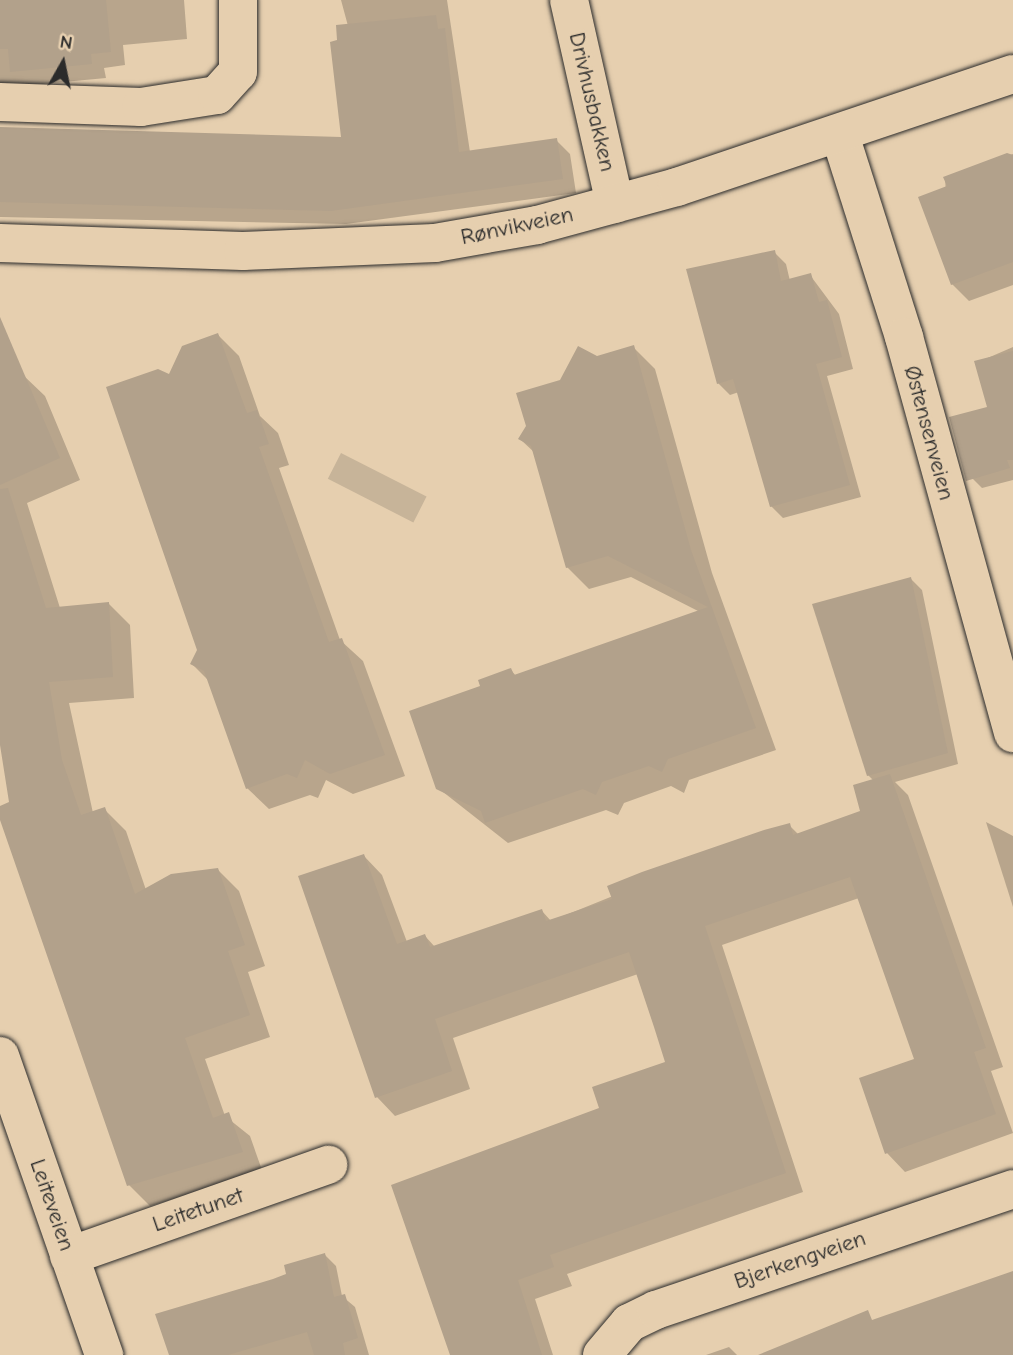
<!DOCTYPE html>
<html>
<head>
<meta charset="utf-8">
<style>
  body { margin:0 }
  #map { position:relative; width:1013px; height:1355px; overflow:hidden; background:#e6cfaf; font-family:"Comic Neue",sans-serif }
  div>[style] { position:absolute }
  .green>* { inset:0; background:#c7b499; transform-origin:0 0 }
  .shadow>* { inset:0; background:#0003 }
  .building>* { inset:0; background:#b2a18b }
  .roads { filter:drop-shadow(0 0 2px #2b2b2b) drop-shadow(0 0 2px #2b2b2b) }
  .minor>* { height:38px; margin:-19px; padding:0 19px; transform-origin:19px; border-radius:19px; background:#e6cfaf }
  .tertiary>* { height:38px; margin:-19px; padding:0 19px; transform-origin:19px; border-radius:19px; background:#e6cfaf }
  span { translate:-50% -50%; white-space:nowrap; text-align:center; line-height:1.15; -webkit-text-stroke:6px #e6cfaf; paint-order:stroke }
  .street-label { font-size:23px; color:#2b2b2b }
  .north { position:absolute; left:28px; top:28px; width:70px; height:70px; -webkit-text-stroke:5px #e6cfaf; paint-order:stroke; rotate:9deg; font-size:19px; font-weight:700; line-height:28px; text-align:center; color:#2b2b2b }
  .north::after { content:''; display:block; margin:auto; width:24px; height:32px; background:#2b2b2b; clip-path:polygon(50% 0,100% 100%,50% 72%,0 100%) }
</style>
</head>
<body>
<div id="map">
  <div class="green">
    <div style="left:341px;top:453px;width:96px;height:29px;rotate:27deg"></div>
  </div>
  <div class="shadow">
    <div style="clip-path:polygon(0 0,184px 0,187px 39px,123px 45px,125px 65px,104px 68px,106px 78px,0 88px)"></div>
    <div style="clip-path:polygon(341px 0,447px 0,470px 152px,556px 140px,570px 154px,576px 193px,346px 224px,0 217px,0 128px,343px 139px,339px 42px,348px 26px)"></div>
    <div style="clip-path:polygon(1013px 154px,1013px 285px,969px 301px,952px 284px,945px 178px)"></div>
    <div style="clip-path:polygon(774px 252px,786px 264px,790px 281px,810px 275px,839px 314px,853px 369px,827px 376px,861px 497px,783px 518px,771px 506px,739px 392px,730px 395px,718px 383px)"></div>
    <div style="clip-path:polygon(218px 335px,239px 356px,260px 416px,278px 433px,289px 465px,279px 468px,340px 640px,363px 661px,405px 776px,353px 794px,326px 780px,318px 798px,310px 795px,269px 809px,247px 788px,209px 681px,192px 664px,199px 650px,170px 376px)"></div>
    <div style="clip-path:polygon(633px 347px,655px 369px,712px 573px,776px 750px,689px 780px,684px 793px,671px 786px,624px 803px,618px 815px,606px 810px,508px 843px,438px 788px,483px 687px,511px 670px,516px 676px,700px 612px,631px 577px,589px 589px,567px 567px,536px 454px,520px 439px,561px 381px,597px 358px)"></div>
    <div style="clip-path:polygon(1013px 347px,1013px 480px,982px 488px,965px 471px,989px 408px,976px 363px)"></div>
    <div style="clip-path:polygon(23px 375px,45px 396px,80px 480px,27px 503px,60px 608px,108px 603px,130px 625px,134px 698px,69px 703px,93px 813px,104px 809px,126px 831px,146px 890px,217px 869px,239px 891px,265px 966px,248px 972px,270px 1037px,205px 1059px,225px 1116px,250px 1136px,263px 1173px,150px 1206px,129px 1185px,0 815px,0 807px,11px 803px,0 734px,0 385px)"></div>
    <div style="clip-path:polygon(911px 579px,922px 590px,958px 764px,895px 782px,908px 795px,1003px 1067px,991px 1071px,1013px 1133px,905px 1172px,887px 1153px,861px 1079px,916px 1060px,859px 898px,722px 945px,803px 1192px,567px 1274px,572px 1286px,535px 1299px,553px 1355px,498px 1355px,486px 1316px,601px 1109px,667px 1063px,638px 974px,453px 1038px,470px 1089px,395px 1116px,377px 1097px,364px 856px,382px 875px,407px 942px,425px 936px,435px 947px,542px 911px,551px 921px,789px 825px,799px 835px,862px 812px,874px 781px,868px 775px)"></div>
    <div style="clip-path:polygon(986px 822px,1013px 836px,1013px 907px)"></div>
    <div style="clip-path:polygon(325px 1255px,336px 1266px,342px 1296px,355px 1307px,369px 1355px,171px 1355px,274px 1281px)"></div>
    <div style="clip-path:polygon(729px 1347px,737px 1355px,706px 1355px)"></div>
  </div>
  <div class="building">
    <div style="clip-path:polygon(0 0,106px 0,111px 52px,91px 54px,92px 64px,10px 72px,8px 49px,0 49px)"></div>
    <div style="clip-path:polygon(436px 15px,438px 29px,445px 28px,459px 152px,557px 138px,563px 179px,331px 211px,0 202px,0 127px,341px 137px,330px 42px,337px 40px,336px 25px)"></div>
    <div style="clip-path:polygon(1007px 153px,1013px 155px,1013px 262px,951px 285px,918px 197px,947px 186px,943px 177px)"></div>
    <div style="clip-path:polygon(775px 250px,781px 281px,811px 273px,819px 302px,827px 300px,842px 357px,816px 364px,850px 485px,770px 507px,733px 379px,717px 384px,686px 269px)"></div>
    <div style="clip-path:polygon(0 317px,60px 458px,0 485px)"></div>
    <div style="clip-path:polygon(218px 333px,247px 413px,257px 410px,269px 444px,259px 447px,329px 642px,342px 638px,385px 755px,330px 774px,305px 760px,297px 778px,287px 774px,246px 789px,204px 671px,190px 664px,197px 650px,106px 387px,158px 369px,169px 374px,182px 346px)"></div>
    <div style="clip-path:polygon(634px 345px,691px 550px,756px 728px,668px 759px,662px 772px,649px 766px,602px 782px,596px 795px,583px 789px,485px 823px,481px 811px,436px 789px,409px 711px,480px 686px,478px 680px,511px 668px,514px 675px,708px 607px,608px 556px,566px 568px,531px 446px,518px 439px,526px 426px,516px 393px,560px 380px,578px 346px,597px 356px)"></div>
    <div style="clip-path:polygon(1013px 351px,1013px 460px,1007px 460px,1010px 468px,966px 481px,949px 417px,987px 407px,974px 361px)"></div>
    <div style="clip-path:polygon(8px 488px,46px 608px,109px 602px,113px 677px,49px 682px,62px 760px,81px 815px,105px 807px,135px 894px,171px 874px,218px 868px,245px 945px,228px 951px,250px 1015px,185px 1038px,213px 1118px,229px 1112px,243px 1152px,127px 1186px,0 820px,0 806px,9px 802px,0 745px,0 489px)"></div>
    <div style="clip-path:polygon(911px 577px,948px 753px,867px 776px,812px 604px)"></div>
    <div style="clip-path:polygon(890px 774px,986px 1048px,974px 1052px,996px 1114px,885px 1154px,859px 1078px,914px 1059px,850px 877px,705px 926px,786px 1173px,550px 1255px,554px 1267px,518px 1280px,542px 1355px,450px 1355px,391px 1185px,599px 1108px,592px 1087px,665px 1062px,654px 1027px,629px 952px,435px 1019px,452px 1071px,375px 1098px,298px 876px,364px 854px,397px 944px,425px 934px,430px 947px,542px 909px,546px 921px,612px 899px,607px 886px,642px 872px,764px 830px,790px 823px,793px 835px,860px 811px,853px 785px)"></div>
    <div style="clip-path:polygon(325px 1253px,334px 1297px,345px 1294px,358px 1338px,343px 1343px,345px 1355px,314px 1355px,307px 1332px,228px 1355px,169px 1355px,155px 1314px,273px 1279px,286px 1274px,284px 1265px)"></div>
    <div style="clip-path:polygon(1013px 1271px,1013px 1355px,758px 1355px,868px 1310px,872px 1320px)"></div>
  </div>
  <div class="roads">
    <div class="minor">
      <div style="left:569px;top:0;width:209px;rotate:77.3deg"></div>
      <div style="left:0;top:102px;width:141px;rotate:2deg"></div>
      <div style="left:141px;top:107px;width:77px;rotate:-9deg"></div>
      <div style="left:217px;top:95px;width:31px;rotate:-48deg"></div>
      <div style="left:238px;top:72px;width:72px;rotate:-90deg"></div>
      <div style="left:840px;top:135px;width:212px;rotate:72.4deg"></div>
      <div style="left:904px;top:337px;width:411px;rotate:74.6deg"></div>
      <div style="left:0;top:1056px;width:317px;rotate:70.8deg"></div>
      <div style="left:69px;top:1256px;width:275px;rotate:-19.4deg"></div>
      <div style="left:602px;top:1355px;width:42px;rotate:-49.8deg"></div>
      <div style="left:629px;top:1323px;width:30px;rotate:-26deg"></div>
      <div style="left:656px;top:1310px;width:377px;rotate:-18.7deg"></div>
    </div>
    <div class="tertiary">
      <div style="left:0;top:243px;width:243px;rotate:1.9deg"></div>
      <div style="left:243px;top:251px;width:192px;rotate:-2.4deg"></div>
      <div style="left:435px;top:243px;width:104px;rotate:-10deg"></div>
      <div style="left:537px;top:225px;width:145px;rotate:-15.2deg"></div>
      <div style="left:677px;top:187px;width:354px;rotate:-18.6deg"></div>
    </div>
  </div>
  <div class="street-label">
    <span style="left:592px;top:102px;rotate:77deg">Drivhusbakken</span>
    <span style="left:517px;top:226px;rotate:-12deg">Rønvikveien</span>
    <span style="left:929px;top:433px;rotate:75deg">Østensenveien</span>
    <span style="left:52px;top:1205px;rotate:71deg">Leiteveien</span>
    <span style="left:198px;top:1210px;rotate:-19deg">Leitetunet</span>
    <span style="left:800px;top:1260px;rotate:-19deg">Bjerkengveien</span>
  </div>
  <div class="north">N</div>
</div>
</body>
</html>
